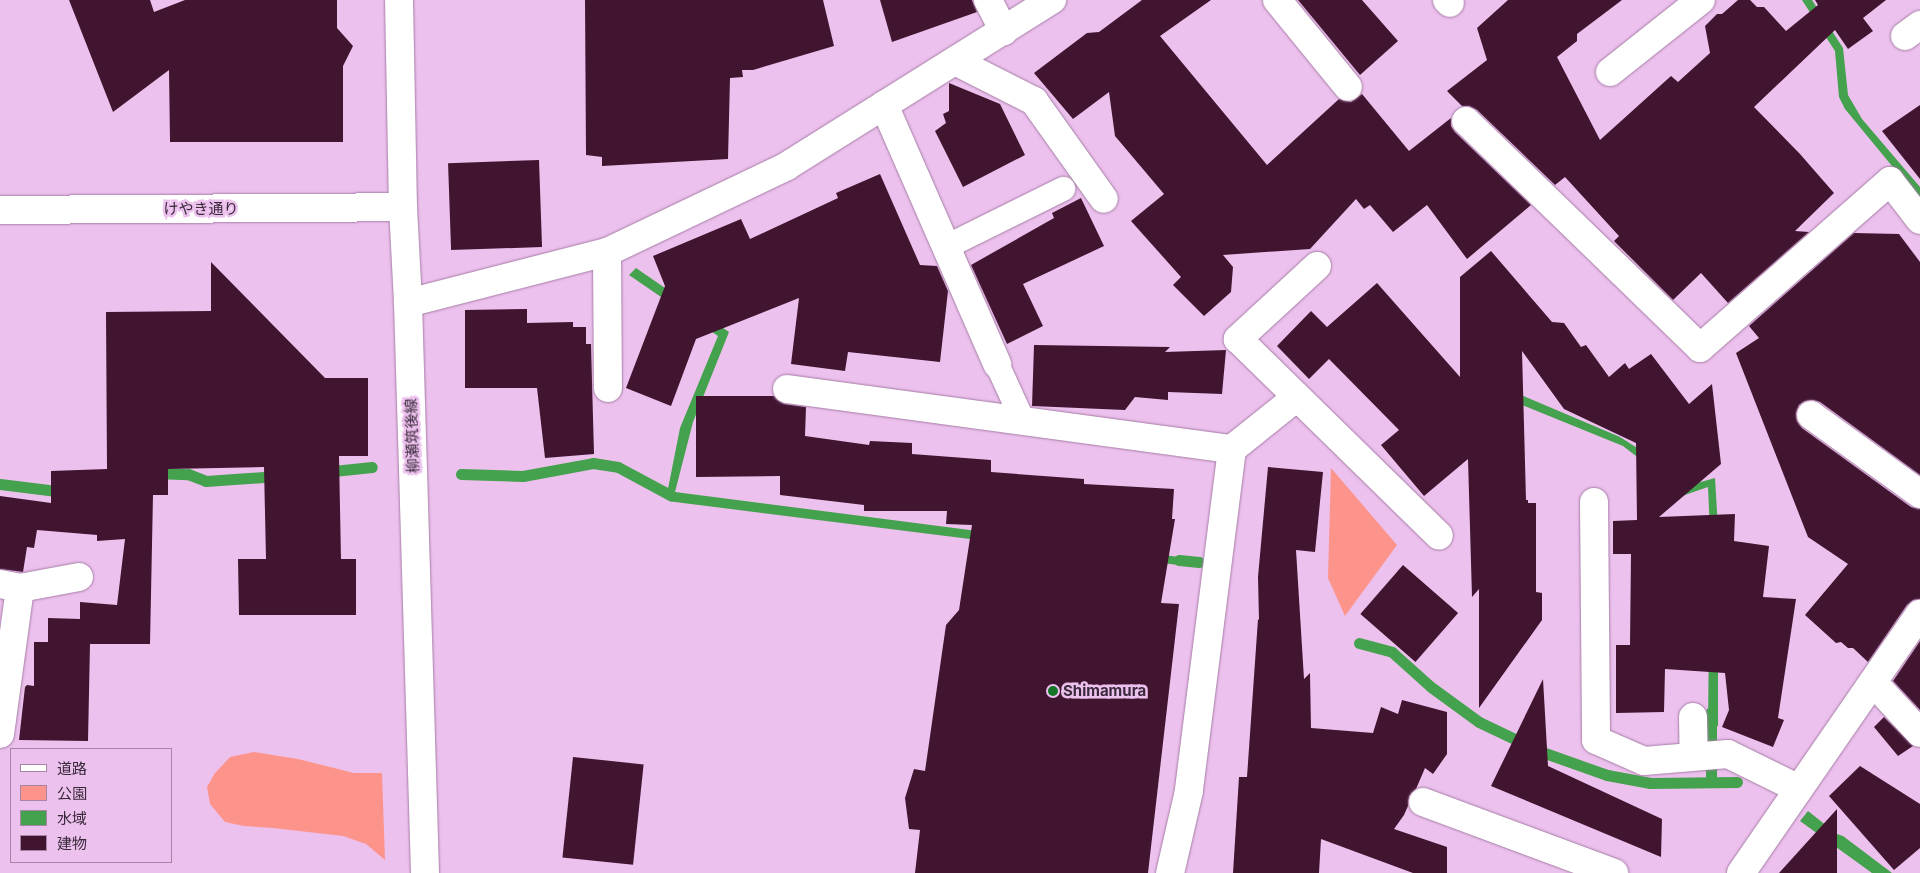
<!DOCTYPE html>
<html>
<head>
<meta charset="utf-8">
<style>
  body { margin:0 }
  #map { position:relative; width:1920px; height:873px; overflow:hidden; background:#ecc1ed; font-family:Inter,"Noto Sans JP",sans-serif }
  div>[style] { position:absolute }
  .green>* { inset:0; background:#fd948b }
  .water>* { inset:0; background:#44a14d }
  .stream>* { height:11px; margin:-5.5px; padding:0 5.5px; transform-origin:5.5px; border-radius:5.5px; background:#44a14d }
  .building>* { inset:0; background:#411530; transform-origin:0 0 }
  .roads { filter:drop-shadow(0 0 1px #a57da6) drop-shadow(0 0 1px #a57da6) }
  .lane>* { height:24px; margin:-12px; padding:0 12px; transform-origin:12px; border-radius:12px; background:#fff }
  .street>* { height:28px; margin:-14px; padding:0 14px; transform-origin:14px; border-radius:14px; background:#fff }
  .secondary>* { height:28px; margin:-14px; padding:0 14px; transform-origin:14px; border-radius:14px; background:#fff }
  .dots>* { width:14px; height:14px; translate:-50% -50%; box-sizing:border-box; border:2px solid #ecc1ed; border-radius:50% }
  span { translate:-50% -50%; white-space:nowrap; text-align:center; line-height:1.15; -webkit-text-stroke:5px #ecc1ed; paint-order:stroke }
  .street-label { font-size:15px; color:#3a293b }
  .poi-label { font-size:15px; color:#3a293b; font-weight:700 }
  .left { translate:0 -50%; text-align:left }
  .legend { position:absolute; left:10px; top:748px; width:162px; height:115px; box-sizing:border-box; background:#ecc1ed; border:1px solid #a584a6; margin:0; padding:6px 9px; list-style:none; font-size:15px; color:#3a293b }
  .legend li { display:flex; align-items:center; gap:10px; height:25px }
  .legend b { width:25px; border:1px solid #a584a6 }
</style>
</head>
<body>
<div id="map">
  <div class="green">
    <div style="clip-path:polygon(1331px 468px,1397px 545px,1345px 616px,1328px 578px)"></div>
    <div style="clip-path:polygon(254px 752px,298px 759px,354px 773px,382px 773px,385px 860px,366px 844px,343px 836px,273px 828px,244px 826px,225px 822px,210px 804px,207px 787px,215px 773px,230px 757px)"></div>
  </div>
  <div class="water">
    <div style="clip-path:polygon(1802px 0,1812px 0,1843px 48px,1848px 95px,1862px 119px,1920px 187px,1920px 200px,1845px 109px,1839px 97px,1835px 51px)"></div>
    <div style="clip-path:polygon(636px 268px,729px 332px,693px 422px,675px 492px,1195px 559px,1194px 567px,675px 502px,666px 499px,680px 428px,718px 336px,629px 275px)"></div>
    <div style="clip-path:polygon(1521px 395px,1620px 437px,1642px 451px,1683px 487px,1715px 478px,1718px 528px,1718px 726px,1708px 726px,1710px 532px,1708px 487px,1682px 496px,1653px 469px,1623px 446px,1522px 405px)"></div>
    <div style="clip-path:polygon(1808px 811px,1837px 834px,1843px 836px,1892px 873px,1872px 873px,1800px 821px)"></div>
  </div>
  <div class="stream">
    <div style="left:324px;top:472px;width:48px;rotate:-5.9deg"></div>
    <div style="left:153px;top:473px;width:35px;rotate:2deg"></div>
    <div style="left:188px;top:474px;width:19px;rotate:21deg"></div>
    <div style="left:206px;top:481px;width:72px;rotate:-4deg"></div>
    <div style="left:461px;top:474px;width:62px;rotate:1.8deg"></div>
    <div style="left:523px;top:476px;width:71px;rotate:-10.5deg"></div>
    <div style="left:593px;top:463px;width:25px;rotate:9deg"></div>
    <div style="left:618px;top:467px;width:61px;rotate:28.2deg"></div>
    <div style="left:0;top:484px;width:65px;rotate:7deg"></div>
    <div style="left:1179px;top:560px;width:20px;rotate:6deg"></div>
    <div style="left:1359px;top:643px;width:34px;rotate:15deg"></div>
    <div style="left:1392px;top:652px;width:52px;rotate:41.9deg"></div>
    <div style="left:1431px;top:687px;width:59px;rotate:36.1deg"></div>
    <div style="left:1479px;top:722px;width:70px;rotate:25.5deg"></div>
    <div style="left:1542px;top:752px;width:69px;rotate:19.5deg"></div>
    <div style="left:1607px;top:775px;width:44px;rotate:10.5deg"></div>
    <div style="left:1650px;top:783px;width:87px;rotate:-0.7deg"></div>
    <div style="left:1711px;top:782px;width:70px;rotate:-90deg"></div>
  </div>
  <div class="building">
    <div style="clip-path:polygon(69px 0,150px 0,154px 12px,185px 0,337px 0,337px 28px,353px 46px,343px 66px,343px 142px,170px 142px,169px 70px,113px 112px)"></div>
    <div style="clip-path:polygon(585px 0,823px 0,834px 46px,753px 70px,742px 70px,743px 77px,730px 78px,728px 159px,602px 166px,602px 157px,586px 155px)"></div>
    <div style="clip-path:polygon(880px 0,972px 0,977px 12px,892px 42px)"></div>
    <div style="clip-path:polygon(1142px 0,1211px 0,1160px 36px,1267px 165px,1339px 99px,1351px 102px,1362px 94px,1409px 151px,1451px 118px,1451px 126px,1455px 132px,1531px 205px,1467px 259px,1427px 205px,1393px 232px,1370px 205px,1364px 209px,1356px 199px,1310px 249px,1223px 255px,1233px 267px,1231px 292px,1204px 316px,1173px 285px,1181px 277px,1131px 221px,1164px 194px,1115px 136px,1109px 92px,1073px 119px,1034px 73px,1087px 33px,1099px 32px)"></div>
    <div style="clip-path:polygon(1298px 0,1362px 0,1398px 41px,1360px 75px)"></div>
    <div style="clip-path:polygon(1508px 0,1622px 0,1577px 34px,1577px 41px,1557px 57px,1600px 140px,1671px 76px,1678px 82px,1710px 53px,1705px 26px,1717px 14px,1722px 14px,1738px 0,1750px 0,1757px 7px,1764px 7px,1786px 31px,1818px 5px,1815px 0,1886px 0,1863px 18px,1873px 31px,1848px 49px,1835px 30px,1754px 107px,1800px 154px,1834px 193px,1795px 231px,1809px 232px,1728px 303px,1701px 273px,1673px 300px,1614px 241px,1619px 236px,1565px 177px,1555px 185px,1477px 110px,1469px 106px,1462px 106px,1447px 91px,1487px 60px,1477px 28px)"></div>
    <div style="clip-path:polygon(949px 83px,1000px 104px,1025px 155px,963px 187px,935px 131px,946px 123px,943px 114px,949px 111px)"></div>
    <div style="clip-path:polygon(1920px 105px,1920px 179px,1882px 131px)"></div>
    <div style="left:539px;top:160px;width:87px;height:91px;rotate:88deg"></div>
    <div style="clip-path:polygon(880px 174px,920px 265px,937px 266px,948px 291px,940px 362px,848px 352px,845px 371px,791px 364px,799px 298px,696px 339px,671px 406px,626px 388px,665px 286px,653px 256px,741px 219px,750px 239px,838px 198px,836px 193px)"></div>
    <div style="clip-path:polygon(1081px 198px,1104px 246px,1023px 284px,1043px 326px,1007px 344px,971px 265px,1054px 218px,1052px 213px)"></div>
    <div style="clip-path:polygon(1854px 233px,1899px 234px,1920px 262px,1920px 475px,1820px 402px,1813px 400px,1805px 401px,1799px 405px,1796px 413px,1797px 421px,1802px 428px,1911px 507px,1920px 509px,1920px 599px,1913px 600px,1907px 605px,1868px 662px,1853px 648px,1848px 648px,1841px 642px,1836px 643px,1805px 615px,1848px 564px,1808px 537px,1736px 353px,1759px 338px,1749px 326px)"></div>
    <div style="clip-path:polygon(1491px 251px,1552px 322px,1564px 323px,1581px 347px,1586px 345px,1609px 377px,1625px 363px,1629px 369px,1651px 354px,1689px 404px,1712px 384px,1721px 464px,1659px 517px,1735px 514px,1734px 541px,1769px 546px,1763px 597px,1796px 599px,1778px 718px,1784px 720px,1773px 747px,1722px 727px,1729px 710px,1725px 673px,1665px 669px,1664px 712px,1616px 713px,1616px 645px,1630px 645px,1631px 554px,1613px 554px,1613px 521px,1637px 520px,1636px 443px,1564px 409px,1522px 351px,1526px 500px,1528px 500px,1528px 503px,1536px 503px,1536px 592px,1542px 593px,1542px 620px,1479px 708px,1479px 589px,1472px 597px,1468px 459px,1424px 496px,1381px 445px,1399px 430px,1329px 359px,1309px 379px,1277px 346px,1311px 311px,1327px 327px,1377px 283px,1460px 377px,1460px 277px)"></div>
    <div style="clip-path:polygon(211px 262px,325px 378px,368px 378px,368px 456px,339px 456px,341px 559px,356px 559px,356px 615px,239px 615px,238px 559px,266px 559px,264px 467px,168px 469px,168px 495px,153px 495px,150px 644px,90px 644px,88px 741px,19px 740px,25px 687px,27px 685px,34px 686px,34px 642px,48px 642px,48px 618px,80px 619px,80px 602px,117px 605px,125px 539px,97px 541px,97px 535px,37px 530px,34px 548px,27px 547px,23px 572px,0 569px,0 496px,51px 503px,51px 471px,107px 469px,106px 312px,211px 311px)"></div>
    <div style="clip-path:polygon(527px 309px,527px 323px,573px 322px,573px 327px,586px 327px,586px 344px,591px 344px,594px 454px,545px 458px,537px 388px,465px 388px,465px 310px)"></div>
    <div style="clip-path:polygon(1034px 345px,1170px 347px,1165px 352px,1226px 350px,1222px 394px,1168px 392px,1168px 400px,1135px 397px,1125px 410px,1032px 406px)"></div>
    <div style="clip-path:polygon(696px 396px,774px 396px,784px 404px,806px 407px,805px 436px,869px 445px,870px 441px,912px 443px,912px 454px,991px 460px,991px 472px,1084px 479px,1084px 484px,1174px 489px,1172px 519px,1175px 519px,1161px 603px,1179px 604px,1148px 873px,915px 873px,920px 830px,909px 829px,905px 798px,914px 769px,925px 771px,946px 625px,959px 610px,972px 525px,946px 524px,947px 511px,864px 511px,864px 505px,780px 495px,780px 476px,696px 477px)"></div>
    <div style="clip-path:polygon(1268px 467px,1323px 472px,1315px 552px,1296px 550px,1304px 679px,1310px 673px,1311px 728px,1373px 733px,1381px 707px,1398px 714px,1402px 700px,1447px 712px,1447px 754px,1433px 774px,1425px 768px,1416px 789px,1409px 796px,1408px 806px,1404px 815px,1394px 829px,1447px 847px,1447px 873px,1413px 873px,1321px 839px,1319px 873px,1233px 873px,1239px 777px,1247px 777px,1258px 619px,1259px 620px,1258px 577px)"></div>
    <div style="left:1403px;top:565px;width:73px;height:65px;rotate:41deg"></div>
    <div style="clip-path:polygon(1920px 641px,1920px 710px,1893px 681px)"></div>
    <div style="clip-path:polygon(1543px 679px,1548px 766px,1662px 819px,1661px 857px,1491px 786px)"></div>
    <div style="clip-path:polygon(1884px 717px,1913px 746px,1898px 756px,1874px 727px)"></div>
    <div style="left:573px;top:757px;width:71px;height:101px;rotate:6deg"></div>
    <div style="clip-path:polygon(1860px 766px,1920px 804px,1920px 848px,1894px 870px,1829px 796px)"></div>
    <div style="clip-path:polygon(1837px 809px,1837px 873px,1779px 873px)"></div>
  </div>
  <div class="roads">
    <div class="lane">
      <div style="left:946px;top:247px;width:131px;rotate:-26.4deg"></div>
      <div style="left:997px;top:364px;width:63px;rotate:65.5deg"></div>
    </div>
    <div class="street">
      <div style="left:988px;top:0;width:35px;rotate:63deg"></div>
      <div style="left:1277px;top:0;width:112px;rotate:50.8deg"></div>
      <div style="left:1447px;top:0;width:4px;rotate:45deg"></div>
      <div style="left:1905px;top:36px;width:19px;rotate:-36deg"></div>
      <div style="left:955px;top:61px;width:89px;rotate:26.9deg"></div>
      <div style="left:1034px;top:101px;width:120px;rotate:54.5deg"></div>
      <div style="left:1610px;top:72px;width:116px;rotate:-38.4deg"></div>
      <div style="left:884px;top:105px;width:283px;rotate:66.4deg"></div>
      <div style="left:1466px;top:121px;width:326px;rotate:44.1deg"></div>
      <div style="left:1700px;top:348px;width:253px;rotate:-41.3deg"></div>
      <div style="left:1890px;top:181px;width:49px;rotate:52.4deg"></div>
      <div style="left:607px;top:252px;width:136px;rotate:89.6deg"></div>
      <div style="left:1317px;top:266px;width:108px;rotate:137.3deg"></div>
      <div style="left:1238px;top:339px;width:281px;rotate:44.4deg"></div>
      <div style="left:408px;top:303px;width:205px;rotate:-14.4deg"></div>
      <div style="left:607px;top:252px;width:199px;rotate:-25.5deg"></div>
      <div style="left:787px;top:166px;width:313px;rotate:-32.1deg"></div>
      <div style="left:787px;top:389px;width:449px;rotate:7.7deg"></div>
      <div style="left:1232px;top:449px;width:345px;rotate:97.2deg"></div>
      <div style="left:1189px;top:791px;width:84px;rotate:103deg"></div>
      <div style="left:1811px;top:415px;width:135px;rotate:35.9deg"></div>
      <div style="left:1232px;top:449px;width:83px;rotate:-38.7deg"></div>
      <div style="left:1594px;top:502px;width:238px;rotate:89.5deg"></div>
      <div style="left:1596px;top:740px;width:52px;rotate:23.6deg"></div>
      <div style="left:1644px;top:761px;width:84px;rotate:-4.8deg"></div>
      <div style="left:1728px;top:754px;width:79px;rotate:26.2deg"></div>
      <div style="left:0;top:584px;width:20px;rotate:11deg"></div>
      <div style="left:20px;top:588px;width:60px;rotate:-10.6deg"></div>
      <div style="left:1873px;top:682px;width:69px;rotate:47.3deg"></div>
      <div style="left:1693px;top:717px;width:39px;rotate:89deg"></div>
      <div style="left:0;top:734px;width:147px;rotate:-82.2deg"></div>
      <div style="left:1423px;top:802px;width:204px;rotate:20.4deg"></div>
      <div style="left:1741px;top:873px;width:315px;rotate:-55.4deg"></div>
    </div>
    <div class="secondary">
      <div style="left:399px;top:0;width:207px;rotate:88.9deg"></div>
      <div style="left:403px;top:207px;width:96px;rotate:87deg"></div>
      <div style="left:408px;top:303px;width:570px;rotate:88.29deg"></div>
      <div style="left:0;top:210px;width:403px;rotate:-0.4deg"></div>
    </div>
  </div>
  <div class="dots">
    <div style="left:1053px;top:691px;background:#147626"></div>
  </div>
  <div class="street-label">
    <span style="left:201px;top:209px">けやき通り</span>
    <span style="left:412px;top:436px;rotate:-92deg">柳瀬筑後線</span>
  </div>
  <div class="poi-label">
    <span class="left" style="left:1063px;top:691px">Shimamura</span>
  </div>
  <ul class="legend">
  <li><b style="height:6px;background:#fff"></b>道路</li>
  <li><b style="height:14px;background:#fd948b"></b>公園</li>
  <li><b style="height:14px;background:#44a14d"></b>水域</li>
  <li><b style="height:14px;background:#411530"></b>建物</li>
  </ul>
</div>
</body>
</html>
